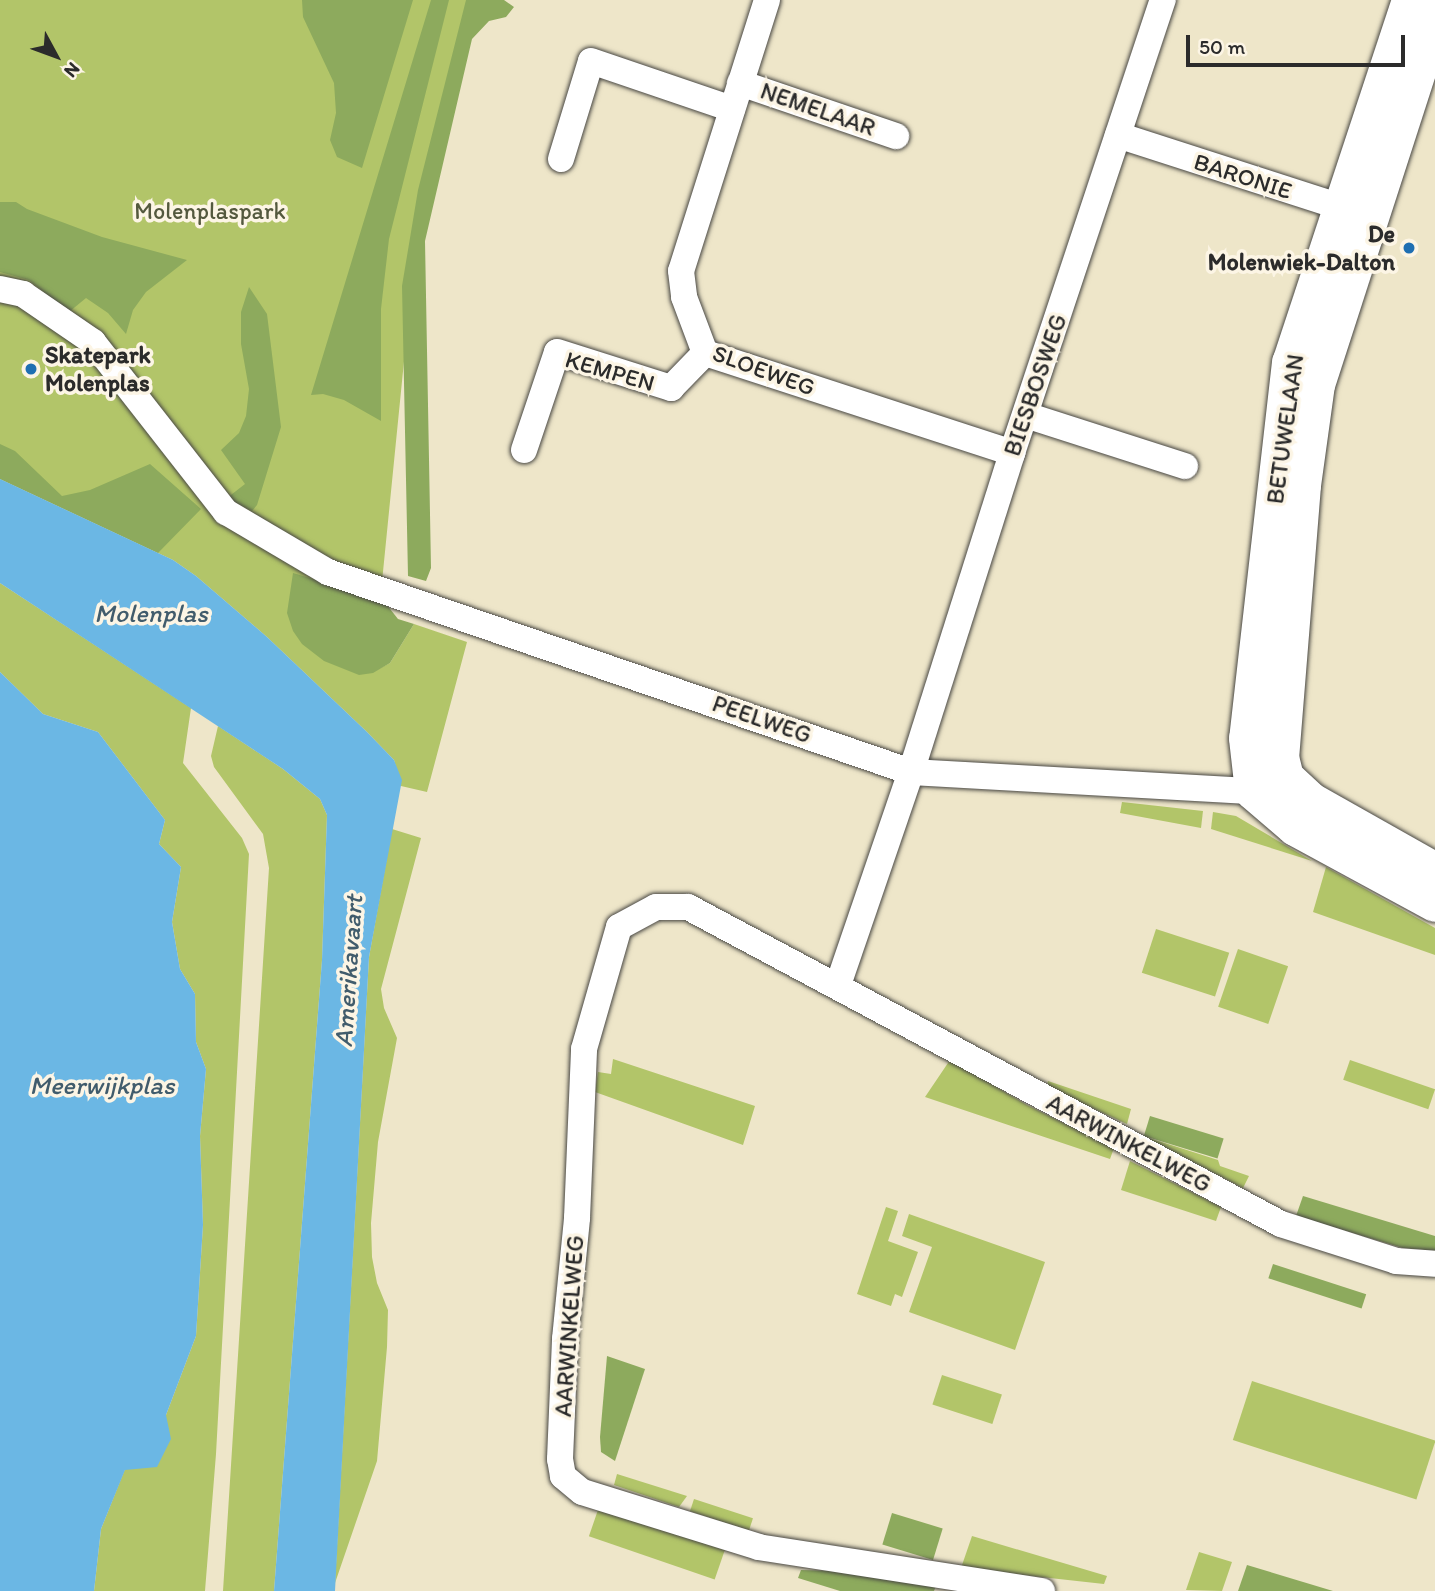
<!DOCTYPE html>
<html>
<head>
<meta charset="utf-8">
<style>
  body { margin:0 }
  #map { position:relative; width:1435px; height:1591px; overflow:hidden; background:#eee6c9; font-family:Itim,sans-serif }
  div>[style] { position:absolute }
  .green>* { inset:0; background:#b2c569; transform-origin:0 0 }
  .forest>* { inset:0; background:#8daa5d; transform-origin:0 0 }
  .water>* { inset:0; background:#6bb7e4 }
  .roads { filter:drop-shadow(0 0 2px #484743) drop-shadow(0 0 2px #484743) }
  .street>* { height:26px; margin:-13px; padding:0 13px; transform-origin:13px; border-radius:13px; background:#fff }
  .secondary>* { height:37px; margin:-18.5px; padding:0 18.5px; transform-origin:18.5px; border-radius:18.5px; background:#fff }
  .dots>* { width:19px; height:19px; translate:-50% -50%; box-sizing:border-box; border:4px solid #fcf5e5; border-radius:50% }
  span { translate:-50% -50%; white-space:nowrap; text-align:center; line-height:1.15; -webkit-text-stroke:7px #fcf5e5; paint-order:stroke }
  .street-label { font-size:24px; color:#2b2b2b }
  .park-label { font-size:24px; color:#54593e }
  .poi-label { font-size:24px; color:#2b2b2b; font-weight:700 }
  .right { translate:-100% -50%; text-align:right }
  .left { translate:0 -50%; text-align:left }
  .water-label { font-size:26px; color:#415c6c; font-style:italic }
  .north { position:absolute; left:21px; top:21px; width:70px; height:70px; -webkit-text-stroke:5px #fcf5e5; paint-order:stroke; rotate:131deg; font-size:19px; font-weight:700; line-height:28px; text-align:center; color:#2b2b2b }
  .north::after { content:''; display:block; margin:auto; width:24px; height:32px; background:#2b2b2b; clip-path:polygon(50% 0,100% 100%,50% 72%,0 100%) }
  .scale { position:absolute; left:1186px; top:35px; width:219px; height:32px; box-sizing:border-box; border:4px solid #2b2b2b; border-top:0; padding-left:9px; font-size:21px; line-height:24px; white-space:nowrap; color:#2b2b2b; -webkit-text-stroke:5px #fcf5e5; paint-order:stroke }
</style>
</head>
<body>
<div id="map">
  <div class="green">
    <div style="clip-path:polygon(0 0,475px 0,414px 261px,373px 672px,390px 663px,414px 624px,467px 642px,427px 792px,401px 786px,394px 760px,367px 732px,267px 637px,196px 576px,173px 560px,0 479px)"></div>
    <div style="clip-path:polygon(0 583px,191px 708px,183px 763px,242px 838px,249px 854px,216px 1454px,205px 1591px,94px 1591px,101px 1529px,125px 1469px,166px 1415px,196px 1336px,203px 1225px,200px 1136px,206px 1069px,196px 1042px,195px 994px,180px 969px,172px 922px,181px 867px,159px 844px,165px 820px,98px 732px,43px 714px,0 672px)"></div>
    <div style="clip-path:polygon(218px 726px,283px 769px,320px 799px,327px 815px,322px 960px,274px 1591px,223px 1591px,269px 868px,263px 834px,214px 767px,211px 756px)"></div>
    <div style="clip-path:polygon(1122px 802px,1203px 811px,1201px 828px,1120px 813px)"></div>
    <div style="clip-path:polygon(1213px 812px,1236px 816px,1312px 861px,1211px 829px)"></div>
    <div style="clip-path:polygon(392px 829px,421px 838px,381px 989px,384px 1008px,397px 1038px,378px 1142px,371px 1223px,372px 1257px,377px 1283px,388px 1310px,387px 1347px,377px 1461px,335px 1583px,369px 957px)"></div>
    <div style="clip-path:polygon(1326px 867px,1435px 928px,1435px 955px,1313px 912px)"></div>
    <div style="left:1156px;top:929px;width:77px;height:46px;rotate:18deg"></div>
    <div style="left:1238px;top:949px;width:53px;height:61px;rotate:19deg"></div>
    <div style="clip-path:polygon(613px 1059px,755px 1106px,743px 1145px,595px 1092px,598px 1072px,611px 1074px)"></div>
    <div style="clip-path:polygon(950px 1060px,1027px 1105px,1114px 1148px,1110px 1159px,925px 1097px)"></div>
    <div style="left:1350px;top:1060px;width:90px;height:21px;rotate:19deg"></div>
    <div style="clip-path:polygon(1048px 1081px,1131px 1109px,1127px 1124px,1047px 1087px)"></div>
    <div style="clip-path:polygon(1143px 1136px,1218px 1160px,1220px 1166px,1249px 1176px,1243px 1188px)"></div>
    <div style="clip-path:polygon(1130px 1161px,1221px 1207px,1216px 1221px,1121px 1190px)"></div>
    <div style="clip-path:polygon(886px 1207px,898px 1211px,888px 1241px,918px 1252px,902px 1297px,895px 1294px,891px 1306px,857px 1294px)"></div>
    <div style="clip-path:polygon(909px 1214px,1045px 1262px,1015px 1350px,909px 1312px,932px 1247px,902px 1236px)"></div>
    <div style="left:942px;top:1375px;width:63px;height:31px;rotate:18deg"></div>
    <div style="left:1252px;top:1381px;width:193px;height:62px;rotate:18deg"></div>
    <div style="clip-path:polygon(617px 1474px,687px 1496px,679px 1507px,614px 1485px)"></div>
    <div style="left:694px;top:1499px;width:62px;height:13px;rotate:18deg"></div>
    <div style="left:599px;top:1507px;width:133px;height:31px;rotate:19deg"></div>
    <div style="clip-path:polygon(972px 1536px,1107px 1576px,1104px 1584px,961px 1568px)"></div>
    <div style="clip-path:polygon(1199px 1552px,1232px 1562px,1222px 1591px,1186px 1590px)"></div>
  </div>
  <div class="forest">
    <div style="clip-path:polygon(302px 0,413px 0,362px 168px,337px 157px,330px 140px,336px 113px,334px 83px,303px 17px)"></div>
    <div style="clip-path:polygon(431px 0,449px 0,389px 239px,381px 309px,381px 421px,344px 400px,323px 394px,311px 395px)"></div>
    <div style="clip-path:polygon(466px 0,504px 0,514px 7px,506px 17px,489px 21px,472px 39px,425px 241px,431px 568px,426px 581px,408px 576px,402px 286px,418px 190px)"></div>
    <div style="clip-path:polygon(0 202px,16px 202px,27px 209px,102px 237px,187px 260px,146px 292px,133px 310px,126px 334px,108px 313px,86px 298px,69px 312px,29px 280px,0 272px)"></div>
    <div style="clip-path:polygon(249px 287px,267px 314px,281px 427px,257px 505px,252px 511px,227px 498px,245px 484px,221px 450px,239px 433px,246px 416px,249px 389px,241px 344px,241px 312px)"></div>
    <div style="clip-path:polygon(0 444px,15px 451px,62px 496px,90px 490px,150px 464px,201px 509px,158px 553px,0 479px)"></div>
    <div style="clip-path:polygon(293px 573px,383px 600px,398px 619px,414px 624px,390px 663px,373px 673px,359px 675px,324px 661px,302px 644px,293px 631px,287px 613px)"></div>
    <div style="left:1150px;top:1116px;width:77px;height:21px;rotate:17deg"></div>
    <div style="clip-path:polygon(1303px 1196px,1435px 1236px,1435px 1251px,1403px 1248px,1296px 1216px)"></div>
    <div style="left:1273px;top:1264px;width:98px;height:15px;rotate:18deg"></div>
    <div style="clip-path:polygon(607px 1356px,645px 1369px,615px 1461px,601px 1452px,600px 1437px)"></div>
    <div style="left:892px;top:1513px;width:53px;height:33px;rotate:17deg"></div>
    <div style="clip-path:polygon(1247px 1565px,1333px 1591px,1238px 1591px)"></div>
    <div style="clip-path:polygon(801px 1570px,839px 1571px,936px 1586px,934px 1591px,840px 1591px,798px 1578px)"></div>
  </div>
  <div class="water">
    <div style="clip-path:polygon(0 479px,173px 560px,196px 576px,267px 637px,367px 732px,394px 760px,402px 780px,369px 957px,335px 1591px,274px 1591px,322px 960px,327px 815px,320px 799px,283px 769px,0 583px)"></div>
    <div style="clip-path:polygon(0 672px,43px 714px,98px 732px,165px 820px,159px 844px,181px 867px,172px 922px,180px 969px,195px 994px,196px 1042px,206px 1069px,200px 1136px,203px 1225px,196px 1336px,166px 1415px,171px 1439px,157px 1467px,125px 1470px,101px 1529px,94px 1591px,0 1591px)"></div>
  </div>
  <div class="roads">
    <div class="street">
      <div style="left:767px;top:0;width:284px;rotate:107.6deg"></div>
      <div style="left:681px;top:271px;width:26px;rotate:83deg"></div>
      <div style="left:684px;top:297px;width:60px;rotate:69.4deg"></div>
      <div style="left:705px;top:353px;width:323px;rotate:18deg"></div>
      <div style="left:740px;top:83px;width:165px;rotate:18.8deg"></div>
      <div style="left:1118px;top:135px;width:251px;rotate:17.9deg"></div>
      <div style="left:561px;top:159px;width:102px;rotate:-73deg"></div>
      <div style="left:591px;top:61px;width:149px;rotate:18.8deg"></div>
      <div style="left:0;top:289px;width:24px;rotate:12deg"></div>
      <div style="left:23px;top:294px;width:85px;rotate:34.4deg"></div>
      <div style="left:93px;top:342px;width:216px;rotate:52deg"></div>
      <div style="left:226px;top:512px;width:118px;rotate:30.5deg"></div>
      <div style="left:328px;top:572px;width:616px;rotate:18.93deg"></div>
      <div style="left:911px;top:772px;width:343px;rotate:3.2deg"></div>
      <div style="left:1253px;top:791px;width:17px;rotate:-24deg"></div>
      <div style="left:1026px;top:415px;width:167px;rotate:17.8deg"></div>
      <div style="left:524px;top:450px;width:103px;rotate:-71.4deg"></div>
      <div style="left:557px;top:352px;width:120px;rotate:17.5deg"></div>
      <div style="left:671px;top:388px;width:49px;rotate:-45.8deg"></div>
      <div style="left:838px;top:985px;width:225px;rotate:-71.1deg"></div>
      <div style="left:911px;top:772px;width:335px;rotate:-72.4deg"></div>
      <div style="left:1012px;top:453px;width:478px;rotate:-71.6deg"></div>
      <div style="left:1042px;top:1591px;width:286px;rotate:-171.2deg"></div>
      <div style="left:759px;top:1547px;width:185px;rotate:-162.7deg"></div>
      <div style="left:582px;top:1492px;width:25px;rotate:-140deg"></div>
      <div style="left:563px;top:1476px;width:17px;rotate:-100deg"></div>
      <div style="left:560px;top:1459px;width:120px;rotate:-87.6deg"></div>
      <div style="left:565px;top:1339px;width:122px;rotate:-84.3deg"></div>
      <div style="left:577px;top:1218px;width:169px;rotate:-87.6deg"></div>
      <div style="left:584px;top:1049px;width:127px;rotate:-74deg"></div>
      <div style="left:619px;top:927px;width:42px;rotate:-28.4deg"></div>
      <div style="left:656px;top:907px;width:32px"></div>
      <div style="left:688px;top:907px;width:672px;rotate:28.13deg"></div>
      <div style="left:1281px;top:1224px;width:121px;rotate:17.8deg"></div>
      <div style="left:1396px;top:1261px;width:39px;rotate:4deg"></div>
    </div>
    <div class="secondary">
      <div style="left:1410px;top:0;width:381px;rotate:108.3deg"></div>
      <div style="left:1290px;top:362px;width:378px;rotate:96.5deg"></div>
      <div style="left:1247px;top:738px;width:53px;rotate:83.5deg"></div>
      <div style="left:1253px;top:791px;width:55px;rotate:40.6deg"></div>
      <div style="left:1295px;top:827px;width:159px;rotate:28.5deg"></div>
      <div style="left:1435px;top:16px;width:387px;rotate:107.9deg"></div>
      <div style="left:1316px;top:384px;width:102px;rotate:97.9deg"></div>
      <div style="left:1302px;top:485px;width:273px;rotate:94.6deg"></div>
      <div style="left:1280px;top:757px;width:21px;rotate:76deg"></div>
      <div style="left:1285px;top:777px;width:35px;rotate:43deg"></div>
      <div style="left:1311px;top:801px;width:142px;rotate:29.4deg"></div>
    </div>
  </div>
  <div class="dots">
    <div style="left:1409px;top:248px;background:#1f6fb2"></div>
    <div style="left:31px;top:369px;background:#1f6fb2"></div>
  </div>
  <div class="street-label">
    <span style="left:818px;top:109px;rotate:19deg">NEMELAAR</span>
    <span style="left:1243px;top:176px;rotate:18deg">BARONIE</span>
    <span style="left:764px;top:370px;rotate:20deg">SLOEWEG</span>
    <span style="left:610px;top:371px;rotate:16deg">KEMPEN</span>
    <span style="left:1035px;top:385px;rotate:-71deg">BIESBOSWEG</span>
    <span style="left:1285px;top:429px;rotate:-82deg">BETUWELAAN</span>
    <span style="left:762px;top:719px;rotate:19deg">PEELWEG</span>
    <span style="left:1129px;top:1143px;rotate:28deg">AARWINKELWEG</span>
    <span style="left:569px;top:1326px;rotate:-86deg">AARWINKELWEG</span>
  </div>
  <div class="park-label">
    <span style="left:210px;top:211px">Molenplaspark</span>
  </div>
  <div class="poi-label">
    <span class="right" style="left:1395px;top:248px">De<br>Molenwiek-Dalton</span>
    <span class="left" style="left:45px;top:369px">Skatepark<br>Molenplas</span>
  </div>
  <div class="water-label">
    <span style="left:151px;top:614px">Molenplas</span>
    <span style="left:349px;top:971px;rotate:-86deg">Amerikavaart</span>
    <span style="left:102px;top:1086px">Meerwijkplas</span>
  </div>
  <div class="north">N</div>
  <div class="scale">50 m</div>
</div>
</body>
</html>
